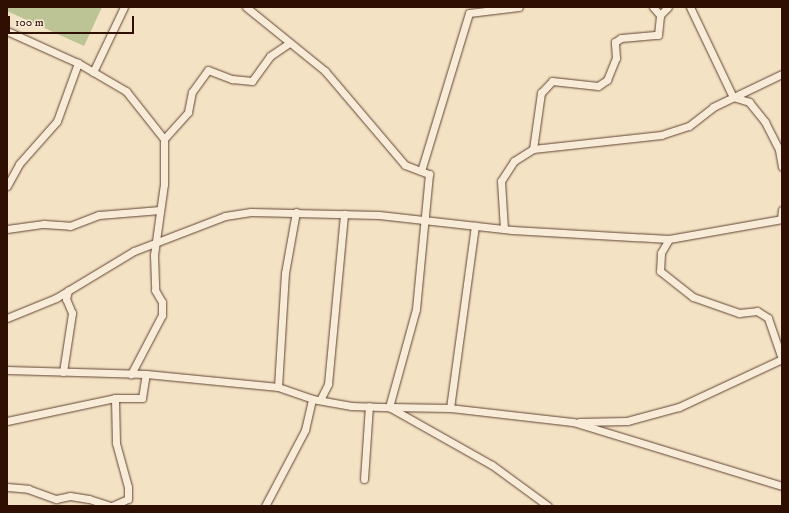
<!DOCTYPE html>
<html>
<head>
<meta charset="utf-8">
<style>
  body { margin:0 }
  #map { position:relative; width:789px; height:513px; overflow:hidden; background:#f4e2c4; font-family:"IM FELL DW Pica",serif }
  div>[style] { position:absolute }
  .green>* { inset:0; background:#bcc394 }
  .roads { filter:drop-shadow(0 0 1px #604432) drop-shadow(0 0 1px #604432) }
  .street>* { height:7px; margin:-3.5px; padding:0 3.5px; transform-origin:3.5px; border-radius:3.5px; background:#f8ecd9 }
  span { translate:-50% -50%; white-space:nowrap; text-align:center; line-height:1.15; -webkit-text-stroke:3px #f8ecd9; paint-order:stroke }
  .frame { position:absolute; inset:0; border:8px solid #2e0f02; pointer-events:none }
  .scale { position:absolute; left:8px; top:16px; width:126px; height:18px; box-sizing:border-box; border:2px solid #2e0f02; border-top:0; padding-left:5px; font-size:12px; line-height:14px; white-space:nowrap; color:#2e0f02; -webkit-text-stroke:3px #f8ecd9; paint-order:stroke }
</style>
</head>
<body>
<div id="map">
  <div class="green">
    <div style="clip-path:polygon(7px 7px,102px 7px,84px 46px,7px 11px)"></div>
  </div>
  <div class="roads">
    <div class="street">
      <div style="left:246px;top:7px;width:102px;rotate:39deg"></div>
      <div style="left:325px;top:71px;width:123px;rotate:49.6deg"></div>
      <div style="left:405px;top:165px;width:26px;rotate:21deg"></div>
      <div style="left:429px;top:174px;width:136px;rotate:95.5deg"></div>
      <div style="left:416px;top:309px;width:102px;rotate:105.4deg"></div>
      <div style="left:389px;top:407px;width:61px;rotate:0.9deg"></div>
      <div style="left:450px;top:408px;width:124px;rotate:6.5deg"></div>
      <div style="left:573px;top:422px;width:219px;rotate:17deg"></div>
      <div style="left:653px;top:7px;width:11px;rotate:49deg"></div>
      <div style="left:690px;top:7px;width:100px;rotate:64.5deg"></div>
      <div style="left:733px;top:97px;width:17px;rotate:17deg"></div>
      <div style="left:749px;top:102px;width:26px;rotate:51deg"></div>
      <div style="left:765px;top:122px;width:31px;rotate:63deg"></div>
      <div style="left:779px;top:150px;width:17px;rotate:80deg"></div>
      <div style="left:7px;top:31px;width:78px;rotate:24.3deg"></div>
      <div style="left:78px;top:63px;width:56px;rotate:30.3deg"></div>
      <div style="left:126px;top:91px;width:61px;rotate:51.6deg"></div>
      <div style="left:164px;top:139px;width:45px;rotate:90deg"></div>
      <div style="left:164px;top:184px;width:72px;rotate:98deg"></div>
      <div style="left:154px;top:255px;width:35px;rotate:88deg"></div>
      <div style="left:155px;top:290px;width:14px;rotate:60deg"></div>
      <div style="left:162px;top:302px;width:13px;rotate:90deg"></div>
      <div style="left:162px;top:315px;width:67px;rotate:117.7deg"></div>
      <div style="left:93px;top:72px;width:72px;rotate:-64.5deg"></div>
      <div style="left:164px;top:139px;width:36px;rotate:-48deg"></div>
      <div style="left:188px;top:112px;width:20px;rotate:-79deg"></div>
      <div style="left:192px;top:92px;width:27px;rotate:-54deg"></div>
      <div style="left:208px;top:70px;width:26px;rotate:21deg"></div>
      <div style="left:232px;top:79px;width:20px;rotate:6deg"></div>
      <div style="left:252px;top:81px;width:31px;rotate:-54deg"></div>
      <div style="left:270px;top:56px;width:23px;rotate:-34deg"></div>
      <div style="left:533px;top:149px;width:57px;rotate:-81.9deg"></div>
      <div style="left:541px;top:93px;width:16px;rotate:-47deg"></div>
      <div style="left:552px;top:81px;width:46px;rotate:6.2deg"></div>
      <div style="left:598px;top:86px;width:11px;rotate:-34deg"></div>
      <div style="left:607px;top:80px;width:24px;rotate:-68deg"></div>
      <div style="left:616px;top:58px;width:16px;rotate:-94deg"></div>
      <div style="left:615px;top:42px;width:7px;rotate:-34deg"></div>
      <div style="left:621px;top:38px;width:37px;rotate:-5deg"></div>
      <div style="left:658px;top:35px;width:20px;rotate:-84deg"></div>
      <div style="left:660px;top:15px;width:11px;rotate:-45deg"></div>
      <div style="left:421px;top:171px;width:165px;rotate:-73.1deg"></div>
      <div style="left:469px;top:13px;width:50px;rotate:-6.8deg"></div>
      <div style="left:7px;top:186px;width:25px;rotate:-61deg"></div>
      <div style="left:19px;top:164px;width:57px;rotate:-48.5deg"></div>
      <div style="left:57px;top:121px;width:62px;rotate:-70.1deg"></div>
      <div style="left:781px;top:219px;width:9px;rotate:-84deg"></div>
      <div style="left:7px;top:229px;width:37px;rotate:-8deg"></div>
      <div style="left:44px;top:224px;width:26px;rotate:4deg"></div>
      <div style="left:70px;top:226px;width:31px;rotate:-21deg"></div>
      <div style="left:99px;top:215px;width:61px;rotate:-4.7deg"></div>
      <div style="left:504px;top:229px;width:48px;rotate:-93.6deg"></div>
      <div style="left:501px;top:181px;width:24px;rotate:-57deg"></div>
      <div style="left:514px;top:161px;width:22px;rotate:-32deg"></div>
      <div style="left:533px;top:149px;width:129px;rotate:-6.2deg"></div>
      <div style="left:661px;top:135px;width:29px;rotate:-18deg"></div>
      <div style="left:689px;top:126px;width:31px;rotate:-38deg"></div>
      <div style="left:713px;top:107px;width:76px;rotate:-25.6deg"></div>
      <div style="left:669px;top:239px;width:16px;rotate:120deg"></div>
      <div style="left:661px;top:253px;width:18px;rotate:93deg"></div>
      <div style="left:660px;top:271px;width:42px;rotate:38.2deg"></div>
      <div style="left:693px;top:297px;width:49px;rotate:19.2deg"></div>
      <div style="left:739px;top:313px;width:18px;rotate:-6deg"></div>
      <div style="left:757px;top:311px;width:13px;rotate:32deg"></div>
      <div style="left:768px;top:318px;width:43px;rotate:71.1deg"></div>
      <div style="left:7px;top:318px;width:53px;rotate:-22.2deg"></div>
      <div style="left:56px;top:298px;width:91px;rotate:-31.1deg"></div>
      <div style="left:134px;top:251px;width:97px;rotate:-21deg"></div>
      <div style="left:225px;top:216px;width:26px;rotate:-9deg"></div>
      <div style="left:251px;top:212px;width:128px;rotate:1.3deg"></div>
      <div style="left:379px;top:215px;width:134px;rotate:6.4deg"></div>
      <div style="left:512px;top:230px;width:157px;rotate:3.3deg"></div>
      <div style="left:669px;top:239px;width:115px;rotate:-10deg"></div>
      <div style="left:7px;top:370px;width:139px;rotate:1.6deg"></div>
      <div style="left:146px;top:374px;width:133px;rotate:5.6deg"></div>
      <div style="left:278px;top:387px;width:36px;rotate:19deg"></div>
      <div style="left:312px;top:399px;width:40px;rotate:10deg"></div>
      <div style="left:351px;top:406px;width:38px;rotate:2deg"></div>
      <div style="left:389px;top:407px;width:118px;rotate:29.4deg"></div>
      <div style="left:492px;top:465px;width:69px;rotate:36.2deg"></div>
      <div style="left:63px;top:372px;width:60px;rotate:-81.3deg"></div>
      <div style="left:72px;top:313px;width:15px;rotate:-113deg"></div>
      <div style="left:66px;top:299px;width:9px;rotate:-77deg"></div>
      <div style="left:278px;top:387px;width:114px;rotate:-86.5deg"></div>
      <div style="left:285px;top:273px;width:62px;rotate:-79.8deg"></div>
      <div style="left:320px;top:400px;width:18px;rotate:-63deg"></div>
      <div style="left:328px;top:384px;width:171px;rotate:-84.6deg"></div>
      <div style="left:450px;top:408px;width:184px;rotate:-82.2deg"></div>
      <div style="left:7px;top:421px;width:110px;rotate:-12deg"></div>
      <div style="left:579px;top:422px;width:48px;rotate:-1.2deg"></div>
      <div style="left:627px;top:421px;width:54px;rotate:-15.1deg"></div>
      <div style="left:679px;top:407px;width:114px;rotate:-25deg"></div>
      <div style="left:364px;top:479px;width:73px;rotate:-86.1deg"></div>
      <div style="left:7px;top:487px;width:21px;rotate:5deg"></div>
      <div style="left:28px;top:489px;width:30px;rotate:20deg"></div>
      <div style="left:56px;top:499px;width:14px;rotate:-12deg"></div>
      <div style="left:70px;top:496px;width:19px;rotate:9deg"></div>
      <div style="left:89px;top:499px;width:22px;rotate:18deg"></div>
      <div style="left:112px;top:506px;width:17px;rotate:-24deg"></div>
      <div style="left:128px;top:499px;width:12px;rotate:-90deg"></div>
      <div style="left:128px;top:487px;width:46px;rotate:-105.3deg"></div>
      <div style="left:116px;top:443px;width:45px;rotate:-91.3deg"></div>
      <div style="left:115px;top:398px;width:27px"></div>
      <div style="left:142px;top:398px;width:24px;rotate:-81deg"></div>
      <div style="left:265px;top:506px;width:86px;rotate:-62.2deg"></div>
      <div style="left:305px;top:430px;width:32px;rotate:-77deg"></div>
    </div>
  </div>
  <div class="frame"></div>
  <div class="scale">100 m</div>
</div>
</body>
</html>
